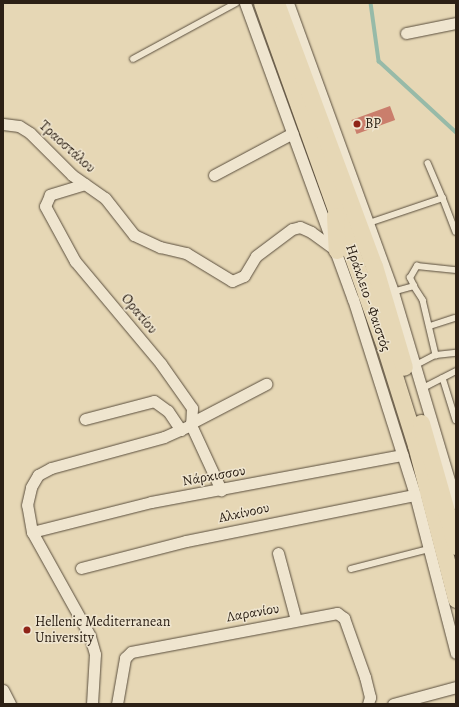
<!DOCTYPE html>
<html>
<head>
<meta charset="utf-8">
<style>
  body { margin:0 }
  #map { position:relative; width:459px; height:707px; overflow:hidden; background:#e6d7b5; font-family:Alegreya,serif }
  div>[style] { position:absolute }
  .stream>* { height:3.5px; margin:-1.75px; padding:0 1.75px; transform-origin:1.75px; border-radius:1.75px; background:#97baa8 }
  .building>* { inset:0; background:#ca7e6c; transform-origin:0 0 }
  .roads { filter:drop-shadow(0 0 1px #5a4e3d) drop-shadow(0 0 1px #5a4e3d) }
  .service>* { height:5.5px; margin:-2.75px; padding:0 2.75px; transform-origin:2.75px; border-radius:2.75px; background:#efe5cf }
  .minor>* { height:11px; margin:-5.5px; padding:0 5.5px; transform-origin:5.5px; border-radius:5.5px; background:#efe5cf }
  .primary>* { height:17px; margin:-8.5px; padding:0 8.5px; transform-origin:8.5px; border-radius:8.5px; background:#e6d7b5 }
  .dots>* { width:11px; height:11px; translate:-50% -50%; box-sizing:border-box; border:2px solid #efe5cf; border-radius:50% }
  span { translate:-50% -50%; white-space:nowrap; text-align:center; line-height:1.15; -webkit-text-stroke:3px #efe5cf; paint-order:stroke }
  .poi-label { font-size:14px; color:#2c2015 }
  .left { translate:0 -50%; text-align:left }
  .street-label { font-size:14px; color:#2c2015 }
  .frame { position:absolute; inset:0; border:4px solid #2c2015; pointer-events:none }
</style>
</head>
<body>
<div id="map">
  <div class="stream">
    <div style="left:371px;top:3px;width:59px;rotate:82.1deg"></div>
    <div style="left:379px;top:61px;width:105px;rotate:42.7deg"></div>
  </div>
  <div class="building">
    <div style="left:390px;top:106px;width:15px;height:41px;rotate:70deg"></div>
  </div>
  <div class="roads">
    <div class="service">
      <div style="left:133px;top:59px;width:117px;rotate:-28.5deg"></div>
      <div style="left:428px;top:163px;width:38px;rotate:67deg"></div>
      <div style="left:369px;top:223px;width:78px;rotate:-18.7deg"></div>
      <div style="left:443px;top:198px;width:36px;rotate:69deg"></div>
      <div style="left:414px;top:286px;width:9px;rotate:-117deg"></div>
      <div style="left:410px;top:278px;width:14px;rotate:-60deg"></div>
      <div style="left:417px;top:266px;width:39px;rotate:6deg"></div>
      <div style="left:393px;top:292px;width:22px;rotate:-16deg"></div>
      <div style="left:414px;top:286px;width:17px;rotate:57deg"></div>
      <div style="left:423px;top:300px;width:57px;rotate:76.7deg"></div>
      <div style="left:436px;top:355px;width:21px;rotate:152deg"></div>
      <div style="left:430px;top:326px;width:25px;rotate:-18deg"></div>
      <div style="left:436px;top:355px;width:20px;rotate:-6deg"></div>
      <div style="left:443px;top:378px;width:44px;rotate:72.8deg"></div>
      <div style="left:423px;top:388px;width:37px;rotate:-27deg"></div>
      <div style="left:351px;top:569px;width:81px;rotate:-14.4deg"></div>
    </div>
    <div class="minor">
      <div style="left:245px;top:3px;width:315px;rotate:70deg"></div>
      <div style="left:353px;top:299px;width:206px;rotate:72.4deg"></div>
      <div style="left:415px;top:495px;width:163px;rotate:75.5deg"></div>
      <div style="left:288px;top:3px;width:307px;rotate:70deg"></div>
      <div style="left:393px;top:292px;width:221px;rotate:73.4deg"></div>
      <div style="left:406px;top:33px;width:51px;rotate:-11.3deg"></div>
      <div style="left:3px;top:124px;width:16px;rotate:7deg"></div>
      <div style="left:19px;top:126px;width:13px;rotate:32deg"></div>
      <div style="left:30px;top:133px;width:59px;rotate:45deg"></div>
      <div style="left:72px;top:175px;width:40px;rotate:34.9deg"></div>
      <div style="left:105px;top:198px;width:47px;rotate:51.9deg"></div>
      <div style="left:134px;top:235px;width:29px;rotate:25deg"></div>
      <div style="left:160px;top:247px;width:27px;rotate:13deg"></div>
      <div style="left:186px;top:253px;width:54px;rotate:31.3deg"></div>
      <div style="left:232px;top:281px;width:13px;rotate:-23deg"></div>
      <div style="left:244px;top:276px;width:23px;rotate:-59deg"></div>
      <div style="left:256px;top:256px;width:45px;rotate:-36.9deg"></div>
      <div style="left:292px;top:229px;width:8px;rotate:-14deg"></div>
      <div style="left:300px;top:227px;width:12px;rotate:24deg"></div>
      <div style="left:311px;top:232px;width:31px;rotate:36deg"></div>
      <div style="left:214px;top:175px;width:89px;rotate:-28deg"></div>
      <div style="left:85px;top:184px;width:37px;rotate:163deg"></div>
      <div style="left:50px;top:195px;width:12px;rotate:114deg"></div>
      <div style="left:45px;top:206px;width:63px;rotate:61.4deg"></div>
      <div style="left:75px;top:261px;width:134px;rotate:50.1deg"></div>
      <div style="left:161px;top:364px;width:54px;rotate:54.8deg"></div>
      <div style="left:192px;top:408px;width:17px;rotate:93deg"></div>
      <div style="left:191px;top:425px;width:72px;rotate:65.2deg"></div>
      <div style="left:85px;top:419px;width:71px;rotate:-14.6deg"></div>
      <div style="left:154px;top:401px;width:17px;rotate:36deg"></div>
      <div style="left:168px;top:411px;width:23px;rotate:56deg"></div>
      <div style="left:191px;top:423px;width:85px;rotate:-27.5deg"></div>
      <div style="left:32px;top:532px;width:123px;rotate:-14.1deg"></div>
      <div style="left:151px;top:502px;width:256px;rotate:-10.6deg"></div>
      <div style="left:278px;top:553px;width:69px;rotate:75deg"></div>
      <div style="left:81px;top:568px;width:108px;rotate:-14.4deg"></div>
      <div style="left:186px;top:541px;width:234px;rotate:-11.4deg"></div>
      <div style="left:3px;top:690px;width:16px;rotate:63deg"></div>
      <div style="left:92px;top:704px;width:50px;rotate:-86.6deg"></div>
      <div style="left:95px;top:654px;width:19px;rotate:-106deg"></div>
      <div style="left:90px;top:636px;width:119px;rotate:-119.1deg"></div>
      <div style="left:32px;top:532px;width:27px;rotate:-100deg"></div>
      <div style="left:27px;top:505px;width:18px;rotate:-77deg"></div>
      <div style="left:31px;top:487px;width:14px;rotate:-60deg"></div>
      <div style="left:38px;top:475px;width:15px;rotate:-28deg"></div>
      <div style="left:51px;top:468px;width:117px;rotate:-15.3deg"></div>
      <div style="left:164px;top:437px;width:30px;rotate:-24deg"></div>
      <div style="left:117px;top:704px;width:47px;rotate:-80.1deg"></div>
      <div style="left:125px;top:658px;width:8px;rotate:-45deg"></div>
      <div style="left:131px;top:652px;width:210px;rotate:-10.7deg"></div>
      <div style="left:337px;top:613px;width:9px;rotate:36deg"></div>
      <div style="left:344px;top:618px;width:63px;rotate:70.4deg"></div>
      <div style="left:365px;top:677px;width:21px;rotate:76deg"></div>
      <div style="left:370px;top:697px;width:7px;rotate:106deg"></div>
      <div style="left:393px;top:704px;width:65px;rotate:-15.1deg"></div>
    </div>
    <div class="primary">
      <div style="left:262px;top:3px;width:368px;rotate:70.3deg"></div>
      <div style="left:386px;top:350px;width:100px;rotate:72.5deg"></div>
      <div style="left:416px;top:445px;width:159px;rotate:75.4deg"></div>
      <div style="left:276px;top:3px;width:281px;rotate:69.6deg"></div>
      <div style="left:374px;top:266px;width:105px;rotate:73.5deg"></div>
      <div style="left:335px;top:216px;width:34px;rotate:87deg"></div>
      <div style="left:421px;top:423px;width:128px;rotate:74.1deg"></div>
    </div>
  </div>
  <div class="dots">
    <div style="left:357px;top:124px;background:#8f2418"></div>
    <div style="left:27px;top:630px;background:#8f2418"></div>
  </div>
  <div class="poi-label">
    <span class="left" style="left:365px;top:124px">BP</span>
    <span class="left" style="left:35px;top:630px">Hellenic Mediterranean<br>University</span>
  </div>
  <div class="street-label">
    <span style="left:67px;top:147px;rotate:42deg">Τραοστάλου</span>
    <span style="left:368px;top:298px;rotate:71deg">Ηράκλειο - Φαιστός</span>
    <span style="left:139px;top:314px;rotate:50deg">Ορατίου</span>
    <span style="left:214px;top:476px;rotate:-10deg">Νάρκισσου</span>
    <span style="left:244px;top:513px;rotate:-12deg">Αλκίνοου</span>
    <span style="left:253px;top:613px;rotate:-10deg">Λαρανίου</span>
  </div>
  <div class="frame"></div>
</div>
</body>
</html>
